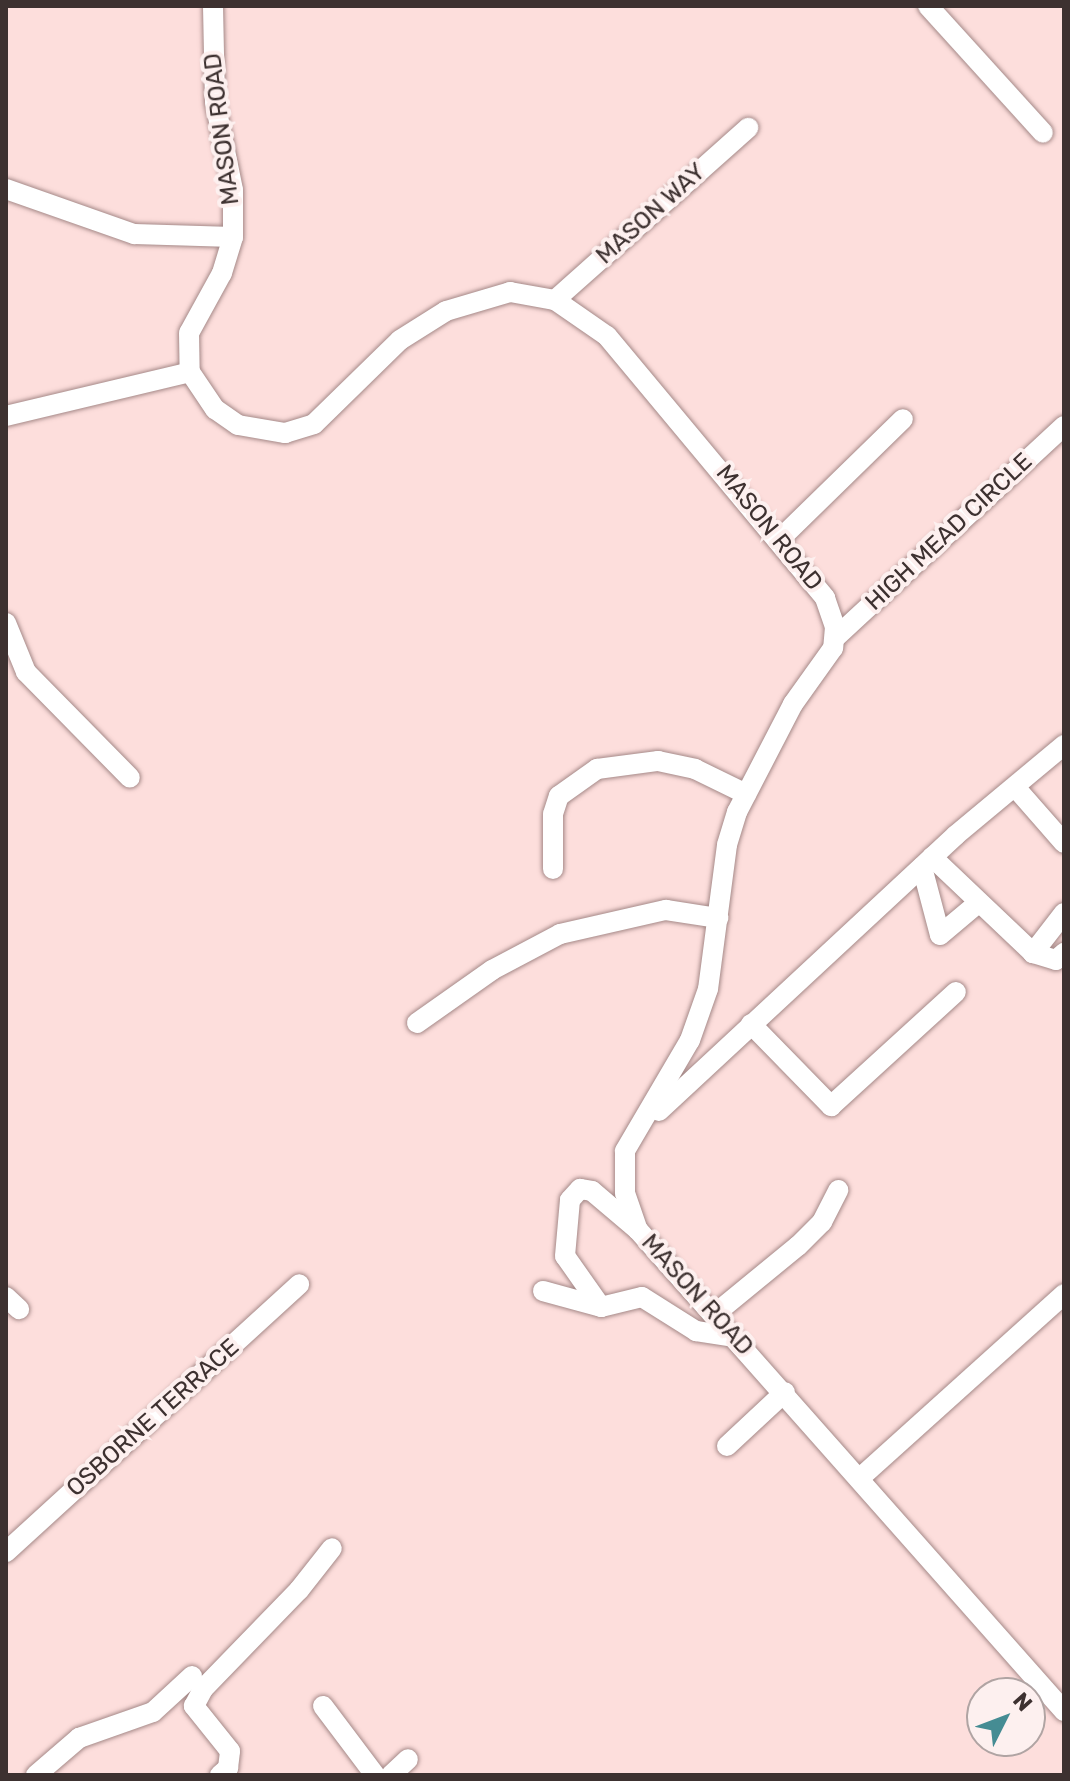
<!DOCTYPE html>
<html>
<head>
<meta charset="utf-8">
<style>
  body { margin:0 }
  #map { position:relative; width:1070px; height:1781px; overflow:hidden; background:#fddedc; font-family:Rubik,sans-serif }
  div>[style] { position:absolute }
  .roads { filter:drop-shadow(0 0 2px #a58988) drop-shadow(0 0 2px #a58988) }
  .minor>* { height:20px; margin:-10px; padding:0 10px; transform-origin:10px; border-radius:10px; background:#fff }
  span { translate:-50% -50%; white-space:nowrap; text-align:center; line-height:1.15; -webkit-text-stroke:8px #fdf0ef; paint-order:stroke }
  .street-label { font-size:24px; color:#3d3130 }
  .frame { position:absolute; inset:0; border:8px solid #3d3130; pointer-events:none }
  .north { position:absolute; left:966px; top:1677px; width:80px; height:80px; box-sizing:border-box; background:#fdf0ef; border:2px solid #b0a4a3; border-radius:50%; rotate:48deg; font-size:22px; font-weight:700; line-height:32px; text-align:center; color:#3d3130 }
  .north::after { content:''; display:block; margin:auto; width:28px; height:36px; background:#458c93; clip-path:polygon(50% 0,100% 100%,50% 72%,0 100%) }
</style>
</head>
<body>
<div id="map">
  <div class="roads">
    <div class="minor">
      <div style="left:213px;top:6px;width:96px;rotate:88.8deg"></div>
      <div style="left:215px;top:102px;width:90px;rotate:78.4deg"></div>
      <div style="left:233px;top:190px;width:47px;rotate:90deg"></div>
      <div style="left:233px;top:237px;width:38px;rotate:107deg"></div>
      <div style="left:222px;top:273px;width:68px;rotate:118.8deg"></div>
      <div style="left:189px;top:333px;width:39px;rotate:89deg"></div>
      <div style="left:190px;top:372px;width:45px;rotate:56deg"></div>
      <div style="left:215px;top:409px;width:28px;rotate:35deg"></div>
      <div style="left:238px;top:425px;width:48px;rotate:9.7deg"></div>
      <div style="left:285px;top:433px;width:30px;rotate:-17deg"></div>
      <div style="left:314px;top:424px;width:120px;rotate:-44.3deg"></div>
      <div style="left:400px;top:340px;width:54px;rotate:-32.2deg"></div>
      <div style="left:446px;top:311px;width:67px;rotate:-16.5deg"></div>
      <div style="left:510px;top:292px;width:46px;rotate:10.1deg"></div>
      <div style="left:555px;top:300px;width:63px;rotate:34.7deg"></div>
      <div style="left:607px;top:336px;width:341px;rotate:50.2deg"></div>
      <div style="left:825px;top:598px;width:31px;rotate:71deg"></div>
      <div style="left:835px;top:627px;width:21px;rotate:95deg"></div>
      <div style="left:833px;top:648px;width:69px;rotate:125.5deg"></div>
      <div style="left:793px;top:704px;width:122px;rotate:117.4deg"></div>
      <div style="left:737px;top:812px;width:34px;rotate:107deg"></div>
      <div style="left:727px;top:845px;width:145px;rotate:97.5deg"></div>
      <div style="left:708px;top:989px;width:54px;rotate:109.4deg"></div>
      <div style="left:690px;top:1040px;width:129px;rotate:120.4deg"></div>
      <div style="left:625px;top:1151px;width:42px;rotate:90deg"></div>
      <div style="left:625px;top:1193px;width:39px;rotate:71deg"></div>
      <div style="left:638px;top:1230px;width:643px;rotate:48.47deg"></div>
      <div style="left:928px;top:6px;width:171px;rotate:47.8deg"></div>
      <div style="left:6px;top:189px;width:136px;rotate:19.4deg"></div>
      <div style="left:134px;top:234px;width:99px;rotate:1.7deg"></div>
      <div style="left:555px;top:300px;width:259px;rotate:-41.7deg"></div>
      <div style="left:6px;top:416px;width:189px;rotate:-13.4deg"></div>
      <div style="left:779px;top:540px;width:173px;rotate:-44.3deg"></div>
      <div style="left:6px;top:623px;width:53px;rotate:67.8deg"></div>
      <div style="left:26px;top:672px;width:148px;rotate:45.5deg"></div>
      <div style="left:835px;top:638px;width:312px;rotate:-42.8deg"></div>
      <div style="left:1015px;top:787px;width:74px;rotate:48.8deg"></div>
      <div style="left:932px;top:857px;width:139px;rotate:43.5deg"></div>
      <div style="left:922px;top:867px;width:70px;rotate:75.2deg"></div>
      <div style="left:940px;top:935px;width:48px;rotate:-40deg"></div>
      <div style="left:553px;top:869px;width:55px;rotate:-90deg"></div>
      <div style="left:553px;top:814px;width:19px;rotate:-72deg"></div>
      <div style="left:559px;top:796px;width:47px;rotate:-35.4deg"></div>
      <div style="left:597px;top:769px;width:62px;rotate:-7.5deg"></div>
      <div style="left:658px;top:761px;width:38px;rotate:12deg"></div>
      <div style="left:695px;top:769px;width:57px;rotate:26.1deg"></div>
      <div style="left:1064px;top:913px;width:51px;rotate:127.8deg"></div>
      <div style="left:1033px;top:953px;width:24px;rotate:17deg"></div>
      <div style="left:1056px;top:960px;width:11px;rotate:-41deg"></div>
      <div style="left:417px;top:1023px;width:92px;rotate:-35.2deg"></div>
      <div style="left:492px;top:970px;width:77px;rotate:-27.9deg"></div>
      <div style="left:560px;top:934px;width:109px;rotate:-12.8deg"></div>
      <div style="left:666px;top:910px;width:53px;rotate:8.7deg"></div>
      <div style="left:751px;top:1024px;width:115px;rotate:45.7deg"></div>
      <div style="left:831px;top:1106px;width:169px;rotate:-42.4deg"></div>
      <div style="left:659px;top:1111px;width:405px;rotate:-42.9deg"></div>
      <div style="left:956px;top:835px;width:141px;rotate:-39.8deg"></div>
      <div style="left:543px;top:1291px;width:60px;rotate:15.4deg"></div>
      <div style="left:601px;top:1307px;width:42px;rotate:-13.7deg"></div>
      <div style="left:642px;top:1297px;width:64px;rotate:32.2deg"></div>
      <div style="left:696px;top:1331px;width:38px;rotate:9deg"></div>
      <div style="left:6px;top:1297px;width:18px;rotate:43deg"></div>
      <div style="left:601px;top:1307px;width:62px;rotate:-125.2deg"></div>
      <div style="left:565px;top:1256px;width:56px;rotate:-84.9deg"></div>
      <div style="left:570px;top:1200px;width:15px;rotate:-48deg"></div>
      <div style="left:580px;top:1189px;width:12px;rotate:9deg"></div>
      <div style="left:592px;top:1191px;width:60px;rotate:40.3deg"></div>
      <div style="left:716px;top:1313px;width:106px;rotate:-39.3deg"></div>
      <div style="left:798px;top:1246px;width:34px;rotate:-45deg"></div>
      <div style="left:822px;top:1222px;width:36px;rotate:-63deg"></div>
      <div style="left:727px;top:1446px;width:79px;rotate:-43deg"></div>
      <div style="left:860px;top:1478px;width:275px;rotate:-42deg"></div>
      <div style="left:6px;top:1552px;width:397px;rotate:-42.4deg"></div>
      <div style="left:323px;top:1706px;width:86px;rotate:53deg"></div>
      <div style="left:36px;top:1775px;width:57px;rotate:-40.7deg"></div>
      <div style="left:79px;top:1738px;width:78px;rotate:-19.4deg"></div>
      <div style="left:153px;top:1712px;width:53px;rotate:-42.7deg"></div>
      <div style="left:220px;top:1775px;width:11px;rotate:-41deg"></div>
      <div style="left:228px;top:1768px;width:17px;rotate:-83deg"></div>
      <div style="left:230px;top:1751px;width:58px;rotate:-128.7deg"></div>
      <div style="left:194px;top:1706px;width:19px;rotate:-62deg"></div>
      <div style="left:203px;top:1689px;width:138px;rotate:-45.9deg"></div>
      <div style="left:299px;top:1590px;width:53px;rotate:-51.8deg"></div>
      <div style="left:391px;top:1775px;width:23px;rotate:-43deg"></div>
    </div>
  </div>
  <div class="street-label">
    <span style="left:222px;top:129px;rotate:-97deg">MASON ROAD</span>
    <span style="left:651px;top:214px;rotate:-42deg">MASON WAY</span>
    <span style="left:769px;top:528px;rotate:51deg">MASON ROAD</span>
    <span style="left:949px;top:532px;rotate:-43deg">HIGH MEAD CIRCLE</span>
    <span style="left:697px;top:1295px;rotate:48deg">MASON ROAD</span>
    <span style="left:153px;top:1418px;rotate:-42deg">OSBORNE TERRACE</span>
  </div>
  <div class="frame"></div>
  <div class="north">N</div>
</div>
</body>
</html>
